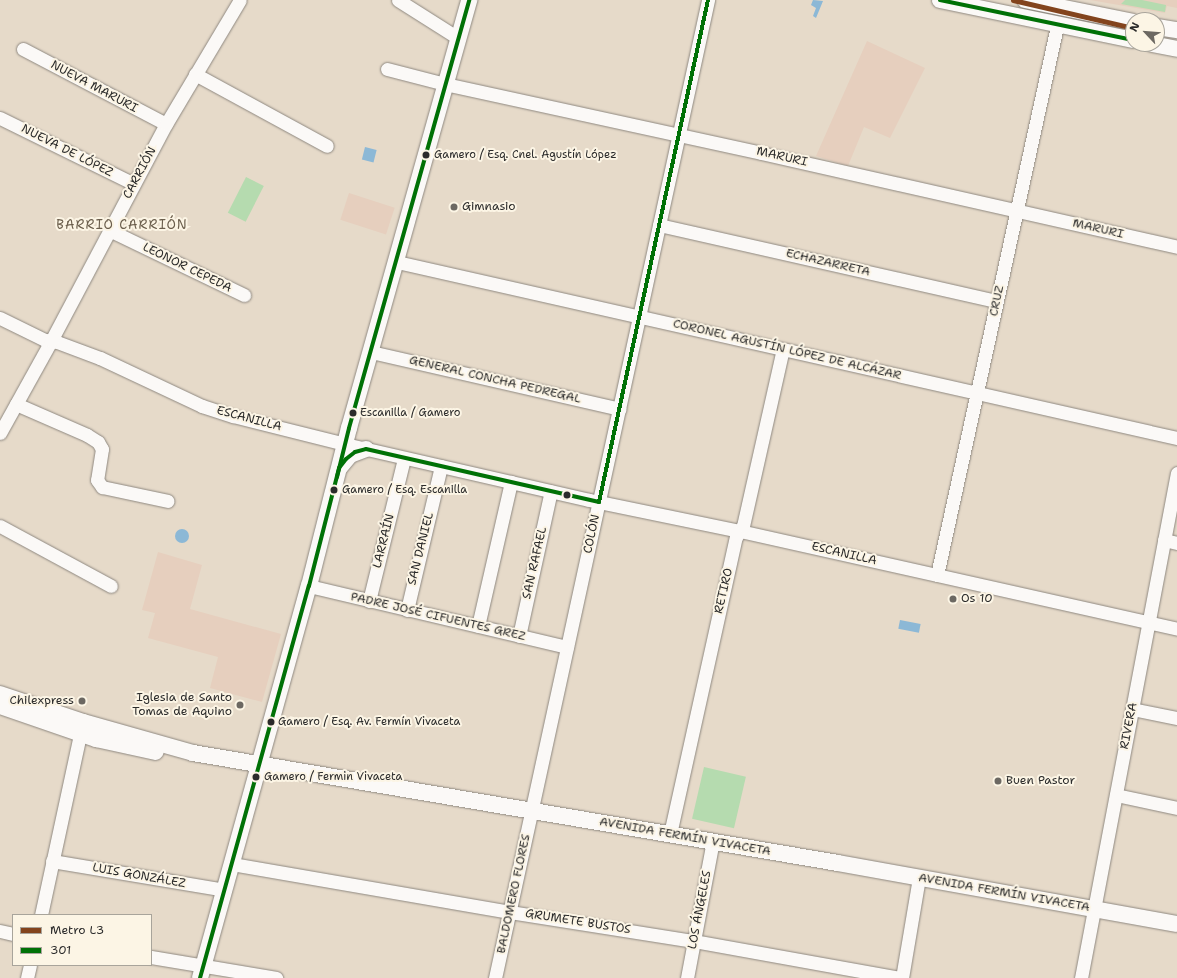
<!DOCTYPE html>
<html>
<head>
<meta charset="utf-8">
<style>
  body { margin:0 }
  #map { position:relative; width:1177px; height:978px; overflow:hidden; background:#e6dac9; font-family:"Shantell Sans",sans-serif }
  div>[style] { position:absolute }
  .built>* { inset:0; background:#e6cfbe; transform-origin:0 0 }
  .green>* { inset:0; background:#b5dbaf; transform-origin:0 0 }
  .water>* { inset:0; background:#8cb8d6; transform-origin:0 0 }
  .round { border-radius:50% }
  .roads { filter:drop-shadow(0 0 1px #8e8880) drop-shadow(0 0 1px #8e8880) }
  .minor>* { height:13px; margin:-6.5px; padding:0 6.5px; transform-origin:6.5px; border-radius:6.5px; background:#fbf9f7 }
  .major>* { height:16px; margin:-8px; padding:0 8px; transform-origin:8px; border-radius:8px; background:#fbf9f7 }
  .bus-1>* { height:4px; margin:-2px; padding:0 2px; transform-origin:2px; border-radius:2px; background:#007106 }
  .metro-1>* { height:5px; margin:-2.5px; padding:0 2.5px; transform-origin:2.5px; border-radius:2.5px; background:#83441d }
  .dots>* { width:11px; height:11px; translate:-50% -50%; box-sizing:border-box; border:2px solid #fcf5e5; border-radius:50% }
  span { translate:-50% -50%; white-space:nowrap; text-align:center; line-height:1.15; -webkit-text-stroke:4px #fcf5e5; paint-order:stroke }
  .bus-label { font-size:11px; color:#2b2b2b }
  .left { translate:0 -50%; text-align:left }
  .street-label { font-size:12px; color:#2b2b2b }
  .poi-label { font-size:12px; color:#2b2b2b }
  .right { translate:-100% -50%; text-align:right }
  .neighbourhood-label { font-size:13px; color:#6b5e4c; letter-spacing:1px }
  .legend { position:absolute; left:12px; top:914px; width:140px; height:52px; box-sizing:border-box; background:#fcf5e5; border:1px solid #a8a49b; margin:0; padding:5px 7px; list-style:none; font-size:12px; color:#2b2b2b }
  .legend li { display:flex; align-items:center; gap:8px; height:20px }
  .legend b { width:20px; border:1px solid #a8a49b }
  .north { position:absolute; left:1125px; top:12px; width:40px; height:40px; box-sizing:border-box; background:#fcf5e5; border:1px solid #a8a49b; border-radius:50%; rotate:296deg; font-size:11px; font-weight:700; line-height:16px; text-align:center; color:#2b2b2b }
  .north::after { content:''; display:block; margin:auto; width:14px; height:18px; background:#6c6862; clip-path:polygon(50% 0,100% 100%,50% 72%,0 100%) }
</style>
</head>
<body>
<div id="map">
  <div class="built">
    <div style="clip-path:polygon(1090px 0,1177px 0,1177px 8px,1167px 6px,1165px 13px)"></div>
    <div style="clip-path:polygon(867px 41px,925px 68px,890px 138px,864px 127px,848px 166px,816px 156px)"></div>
    <div style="left:349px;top:193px;width:48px;height:28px;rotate:18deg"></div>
    <div style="clip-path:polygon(158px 552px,202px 565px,190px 609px,281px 634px,262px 702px,210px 688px,218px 657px,148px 638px,155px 613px,142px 610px)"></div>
  </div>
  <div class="green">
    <div style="clip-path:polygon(1125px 0,1142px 0,1166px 5px,1165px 12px,1121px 4px)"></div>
    <div style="left:246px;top:177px;width:20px;height:40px;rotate:27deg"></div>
    <div style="left:704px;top:767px;width:43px;height:53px;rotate:13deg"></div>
  </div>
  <div class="water">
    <div style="clip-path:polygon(813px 0,823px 1px,816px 18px,813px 16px,816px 8px,811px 5px)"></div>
    <div style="left:365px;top:147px;width:12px;height:13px;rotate:14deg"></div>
    <div class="round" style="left:175px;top:529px;width:14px;height:14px"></div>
    <div style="left:900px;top:620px;width:21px;height:9px;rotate:11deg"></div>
  </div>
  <div class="roads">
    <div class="minor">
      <div style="left:398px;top:0;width:71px;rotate:32.3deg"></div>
      <div style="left:23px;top:49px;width:161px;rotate:27.7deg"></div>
      <div style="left:387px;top:69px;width:60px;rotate:14.5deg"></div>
      <div style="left:445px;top:84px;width:323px;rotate:12.3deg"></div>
      <div style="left:761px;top:153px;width:426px;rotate:12.7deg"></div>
      <div style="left:195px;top:74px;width:150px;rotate:28.6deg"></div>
      <div style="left:0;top:118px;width:149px;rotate:26.2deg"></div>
      <div style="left:659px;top:225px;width:346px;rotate:12.7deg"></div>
      <div style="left:109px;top:230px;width:150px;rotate:25.7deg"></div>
      <div style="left:397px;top:262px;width:800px;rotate:12.72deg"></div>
      <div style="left:0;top:318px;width:50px;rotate:26.1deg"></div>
      <div style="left:45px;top:340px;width:12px;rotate:9deg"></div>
      <div style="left:57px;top:342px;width:46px;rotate:20.4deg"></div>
      <div style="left:100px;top:358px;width:113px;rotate:25.2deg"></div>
      <div style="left:202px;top:406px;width:33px;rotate:18deg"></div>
      <div style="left:233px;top:416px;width:115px;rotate:14deg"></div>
      <div style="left:345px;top:444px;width:250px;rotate:12.9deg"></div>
      <div style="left:589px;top:500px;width:154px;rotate:11.6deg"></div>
      <div style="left:740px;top:531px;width:448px;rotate:12.6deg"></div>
      <div style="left:371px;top:352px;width:255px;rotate:12.9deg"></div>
      <div style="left:16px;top:404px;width:77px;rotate:23.6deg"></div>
      <div style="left:87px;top:435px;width:13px;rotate:32deg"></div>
      <div style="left:98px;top:442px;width:8px;rotate:60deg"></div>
      <div style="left:102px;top:449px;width:31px;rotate:99deg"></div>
      <div style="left:97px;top:480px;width:9px;rotate:54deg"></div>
      <div style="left:102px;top:487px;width:67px;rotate:12deg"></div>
      <div style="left:0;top:433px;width:105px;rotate:-61deg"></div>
      <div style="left:51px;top:341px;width:246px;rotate:-62.1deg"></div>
      <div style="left:166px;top:124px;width:144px;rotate:-59.2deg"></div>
      <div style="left:0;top:526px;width:126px;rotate:28.4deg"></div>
      <div style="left:1164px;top:540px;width:13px;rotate:13deg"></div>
      <div style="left:937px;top:575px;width:562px;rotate:-77.67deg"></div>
      <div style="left:309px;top:586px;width:265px;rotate:13.3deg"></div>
      <div style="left:369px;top:601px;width:147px;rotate:-76.2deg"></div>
      <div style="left:407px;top:610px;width:148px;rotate:-76.7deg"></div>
      <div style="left:478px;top:626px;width:148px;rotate:-77.1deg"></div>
      <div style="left:519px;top:636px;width:148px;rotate:-77.6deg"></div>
      <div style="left:1132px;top:709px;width:46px;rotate:11.3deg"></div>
      <div style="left:1116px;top:795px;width:62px;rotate:12deg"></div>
      <div style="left:670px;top:834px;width:304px;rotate:-77.5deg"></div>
      <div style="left:736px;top:537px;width:13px;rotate:-58deg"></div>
      <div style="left:743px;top:526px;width:181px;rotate:-77.3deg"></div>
      <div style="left:52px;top:861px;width:175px;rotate:9.5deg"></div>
      <div style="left:232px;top:864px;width:282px;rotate:9.8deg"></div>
      <div style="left:510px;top:912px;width:186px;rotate:9deg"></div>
      <div style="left:694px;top:941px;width:208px;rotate:10.2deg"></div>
      <div style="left:41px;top:915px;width:185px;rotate:-77.8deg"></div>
      <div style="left:0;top:931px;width:13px;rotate:13deg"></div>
      <div style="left:151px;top:957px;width:127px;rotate:9.5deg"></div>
      <div style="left:27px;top:978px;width:13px;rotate:-77deg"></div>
      <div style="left:495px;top:978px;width:1001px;rotate:-77.71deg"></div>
      <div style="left:687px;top:978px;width:139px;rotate:-79.3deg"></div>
      <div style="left:902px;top:978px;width:102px;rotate:-80.4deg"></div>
      <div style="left:1081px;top:978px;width:514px;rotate:-79.24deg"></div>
    </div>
    <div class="major">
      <div style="left:940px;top:0;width:197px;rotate:11.7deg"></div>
      <div style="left:1025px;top:0;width:110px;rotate:11.5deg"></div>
      <div style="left:1157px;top:27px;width:20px;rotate:9deg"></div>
      <div style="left:1152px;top:44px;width:25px;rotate:11deg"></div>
      <div style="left:340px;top:467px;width:16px;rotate:-50deg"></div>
      <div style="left:350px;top:455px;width:17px;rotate:-21deg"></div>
      <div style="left:0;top:694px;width:88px;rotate:18.6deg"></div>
      <div style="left:83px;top:722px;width:114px;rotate:15.7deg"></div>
      <div style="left:193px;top:753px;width:654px;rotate:9.68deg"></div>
      <div style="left:838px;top:863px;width:344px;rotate:10.2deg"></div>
      <div style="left:0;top:706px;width:102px;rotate:19deg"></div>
      <div style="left:96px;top:739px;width:61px;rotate:12.2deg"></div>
      <div style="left:200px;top:978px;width:407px;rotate:-74.5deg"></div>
      <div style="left:309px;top:586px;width:163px;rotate:-75.8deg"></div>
      <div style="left:349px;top:428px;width:445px;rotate:-74.3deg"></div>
    </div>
  </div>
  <div class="bus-1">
    <div style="left:940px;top:0;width:197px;rotate:11.7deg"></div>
    <div style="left:337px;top:477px;width:50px;rotate:-76.2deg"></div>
    <div style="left:349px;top:428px;width:445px;rotate:-74.3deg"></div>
    <div style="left:200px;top:978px;width:407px;rotate:-74.5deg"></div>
    <div style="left:309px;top:586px;width:122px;rotate:-75.7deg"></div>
    <div style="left:339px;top:468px;width:11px;rotate:-52deg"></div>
    <div style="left:346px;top:459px;width:11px;rotate:-38deg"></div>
    <div style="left:355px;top:452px;width:11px;rotate:-15deg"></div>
    <div style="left:366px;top:449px;width:239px;rotate:12.8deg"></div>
    <div style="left:599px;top:502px;width:514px;rotate:-77.75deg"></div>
  </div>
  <div class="metro-1">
    <div style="left:1013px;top:0;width:123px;rotate:13.1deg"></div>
  </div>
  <div class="dots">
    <div style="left:426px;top:155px;background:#2b2b2b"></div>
    <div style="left:454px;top:207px;background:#6c6862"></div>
    <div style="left:353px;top:413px;background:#2b2b2b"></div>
    <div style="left:334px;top:490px;background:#2b2b2b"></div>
    <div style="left:567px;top:495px;background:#2b2b2b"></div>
    <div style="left:953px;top:599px;background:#6c6862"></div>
    <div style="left:82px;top:701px;background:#6c6862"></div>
    <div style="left:240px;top:705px;background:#6c6862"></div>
    <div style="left:271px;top:722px;background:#2b2b2b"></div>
    <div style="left:256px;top:777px;background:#2b2b2b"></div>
    <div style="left:998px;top:781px;background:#6c6862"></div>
  </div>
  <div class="bus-label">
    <span class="left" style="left:434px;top:155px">Gamero / Esq. Cnel. Agustín López</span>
    <span class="left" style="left:360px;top:413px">Escanilla / Gamero</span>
    <span class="left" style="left:342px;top:490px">Gamero / Esq. Escanilla</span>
    <span class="left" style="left:278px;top:722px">Gamero / Esq. Av. Fermín Vivaceta</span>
    <span class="left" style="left:264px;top:777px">Gamero / Fermin Vivaceta</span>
  </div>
  <div class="street-label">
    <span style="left:94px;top:87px;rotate:28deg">NUEVA MARURI</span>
    <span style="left:67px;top:151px;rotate:27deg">NUEVA DE LÓPEZ</span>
    <span style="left:782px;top:157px;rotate:13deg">MARURI</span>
    <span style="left:140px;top:173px;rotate:-62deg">CARRIÓN</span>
    <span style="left:1098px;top:229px;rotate:13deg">MARURI</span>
    <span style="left:828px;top:263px;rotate:13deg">ECHAZARRETA</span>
    <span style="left:187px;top:268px;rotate:26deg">LEONOR CEPEDA</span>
    <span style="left:997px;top:301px;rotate:-78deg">CRUZ</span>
    <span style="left:787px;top:350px;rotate:13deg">CORONEL AGUSTÍN LÓPEZ DE ALCÁZAR</span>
    <span style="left:495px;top:380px;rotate:13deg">GENERAL CONCHA PEDREGAL</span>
    <span style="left:249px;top:419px;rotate:15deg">ESCANILLA</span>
    <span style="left:592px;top:534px;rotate:-78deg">COLÓN</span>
    <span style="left:384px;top:541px;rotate:-76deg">LARRAÍN</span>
    <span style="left:421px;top:549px;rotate:-76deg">SAN DANIEL</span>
    <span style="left:844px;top:554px;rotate:13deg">ESCANILLA</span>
    <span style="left:535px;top:563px;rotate:-77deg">SAN RAFAEL</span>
    <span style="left:724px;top:591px;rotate:-77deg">RETIRO</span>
    <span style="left:438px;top:617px;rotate:13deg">PADRE JOSÉ CIFUENTES GREZ</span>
    <span style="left:1129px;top:726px;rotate:-79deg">RIVERA</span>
    <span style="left:685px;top:837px;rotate:10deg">AVENIDA FERMÍN VIVACETA</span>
    <span style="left:139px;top:876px;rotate:10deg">LUIS GONZÁLEZ</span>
    <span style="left:1004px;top:893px;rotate:10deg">AVENIDA FERMÍN VIVACETA</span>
    <span style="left:514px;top:894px;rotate:-78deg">BALDOMERO FLORES</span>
    <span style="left:700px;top:910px;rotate:-79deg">LOS ÁNGELES</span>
    <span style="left:578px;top:922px;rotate:9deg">GRUMETE BUSTOS</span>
  </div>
  <div class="poi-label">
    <span class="left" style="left:462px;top:207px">Gimnasio</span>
    <span class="left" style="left:961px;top:599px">Os 10</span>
    <span class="right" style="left:232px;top:705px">Iglesia de Santo<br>Tomas de Aquino</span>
    <span class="right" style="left:74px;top:701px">Chilexpress</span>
    <span class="left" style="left:1006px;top:781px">Buen Pastor</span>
  </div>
  <div class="neighbourhood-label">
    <span style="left:122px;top:225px">BARRIO CARRIÓN</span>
  </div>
  <ul class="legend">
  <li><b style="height:5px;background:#83441d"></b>Metro L3</li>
  <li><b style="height:5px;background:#007106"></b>301</li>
  </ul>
  <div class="north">N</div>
</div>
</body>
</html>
